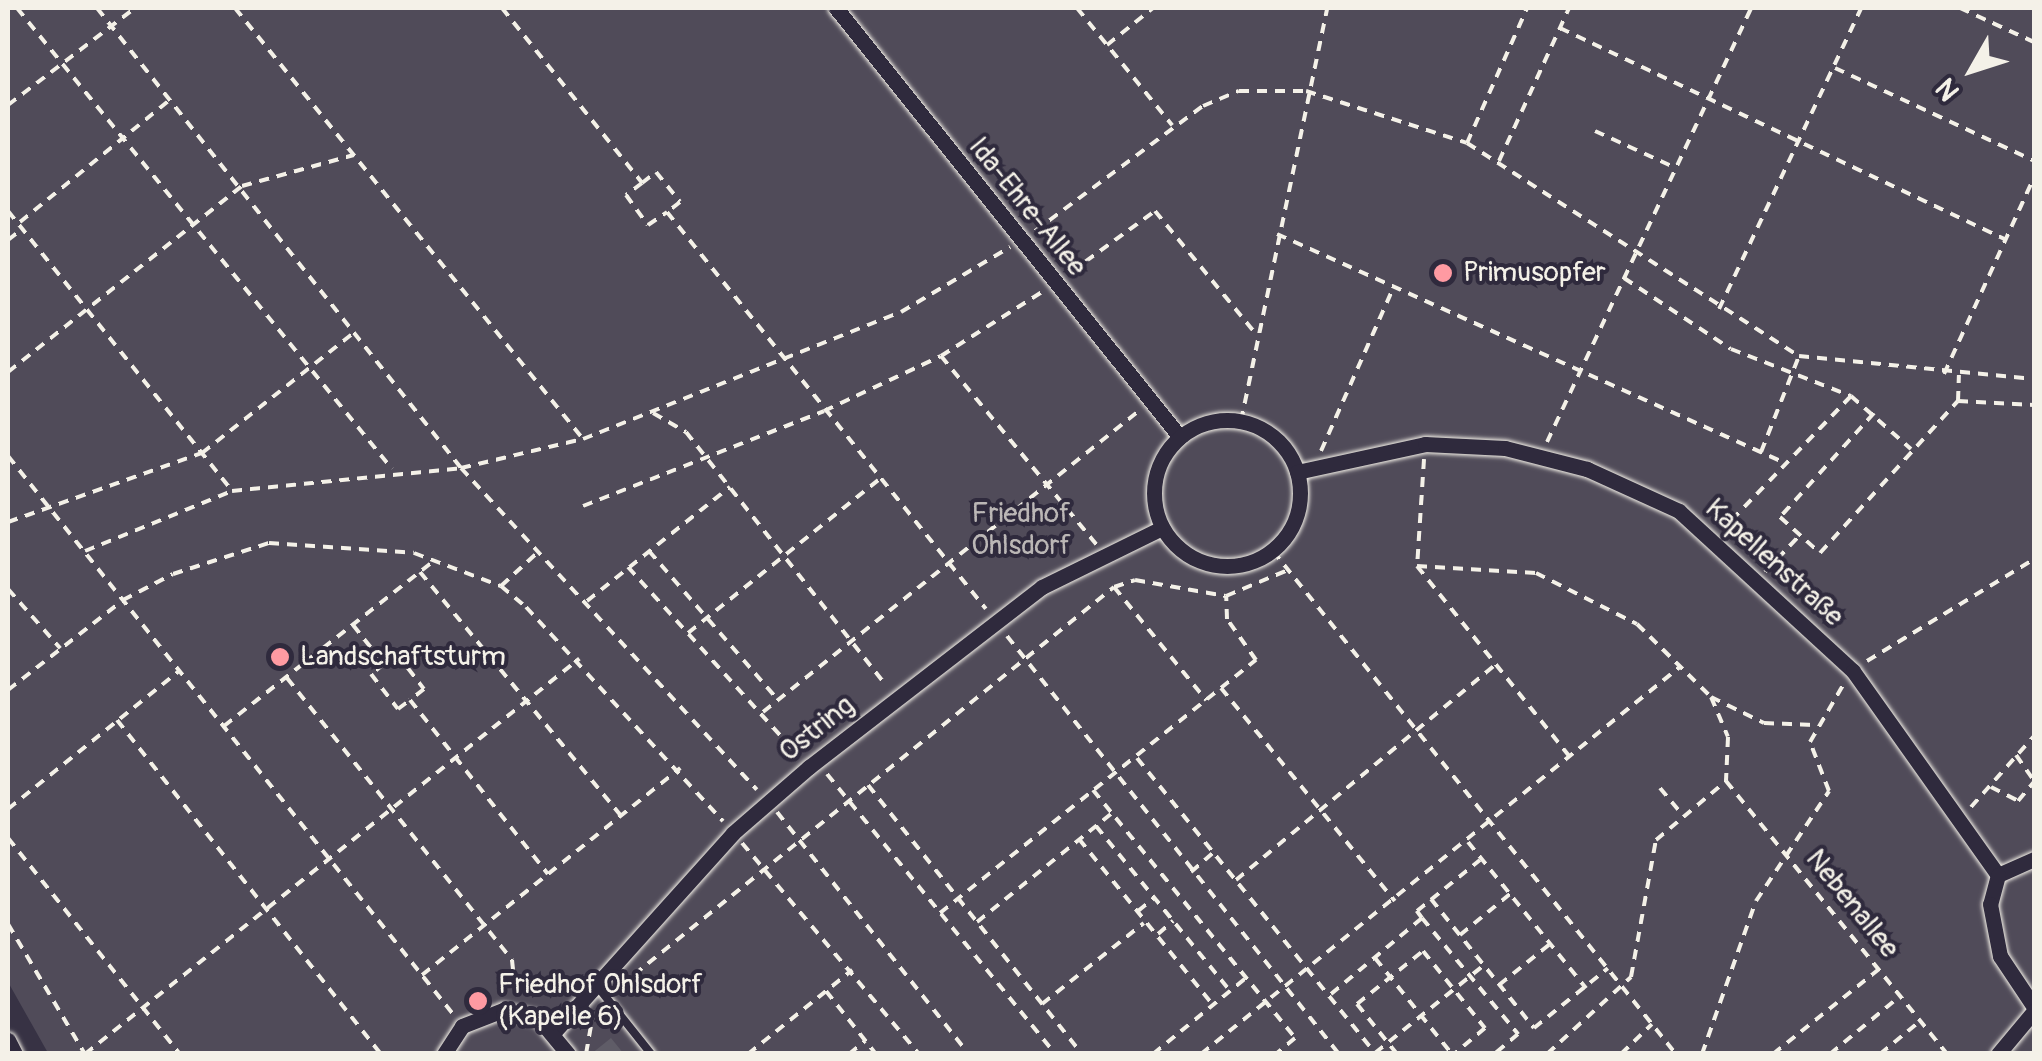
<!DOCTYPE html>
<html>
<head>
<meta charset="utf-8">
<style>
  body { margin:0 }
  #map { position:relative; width:2042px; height:1061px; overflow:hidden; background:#373244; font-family:Pangolin,sans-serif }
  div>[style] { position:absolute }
  .green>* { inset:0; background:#504b59 }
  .building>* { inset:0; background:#5f5c67 }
  .path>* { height:4px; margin-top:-2px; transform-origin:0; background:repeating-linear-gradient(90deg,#f4f1e8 0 10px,transparent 0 18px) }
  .roads { filter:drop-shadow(0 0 2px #f4f1e8) drop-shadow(0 0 2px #f4f1e8) }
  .lane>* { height:8px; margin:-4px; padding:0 4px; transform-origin:4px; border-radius:4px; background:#2f2a3d }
  .street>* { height:15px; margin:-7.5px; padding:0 7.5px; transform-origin:7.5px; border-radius:7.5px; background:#2f2a3d }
  .street>.ring { margin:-7.5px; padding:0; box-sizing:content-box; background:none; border:15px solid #2f2a3d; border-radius:50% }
  .dots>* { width:28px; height:28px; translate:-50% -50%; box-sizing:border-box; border:5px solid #2f2a3d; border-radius:50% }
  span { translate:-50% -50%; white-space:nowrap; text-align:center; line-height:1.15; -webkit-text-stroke:8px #2f2a3d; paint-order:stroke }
  .street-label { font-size:28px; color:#f4f1e8 }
  .poi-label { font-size:28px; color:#f4f1e8 }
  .left { translate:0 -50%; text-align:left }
  .park-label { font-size:28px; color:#bbb7b6 }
  .frame { position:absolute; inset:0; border:10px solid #f4f1e8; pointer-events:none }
  .north { position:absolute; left:1922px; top:20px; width:100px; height:100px; -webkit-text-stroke:8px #2f2a3d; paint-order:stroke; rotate:231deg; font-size:28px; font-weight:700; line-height:40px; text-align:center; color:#f4f1e8 }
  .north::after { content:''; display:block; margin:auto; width:35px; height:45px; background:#f4f1e8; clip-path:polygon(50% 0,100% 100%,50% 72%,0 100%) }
</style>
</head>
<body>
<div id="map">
  <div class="green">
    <div style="clip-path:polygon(8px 8px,2034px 8px,2034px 1053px,48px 1053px,8px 982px)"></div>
  </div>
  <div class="building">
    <div style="clip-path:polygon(611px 1038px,624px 1054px,591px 1054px)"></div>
  </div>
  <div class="path">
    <div style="left:17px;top:8px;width:594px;rotate:50.87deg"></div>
    <div style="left:97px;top:8px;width:587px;rotate:51.65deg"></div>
    <div style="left:461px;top:468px;width:437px;rotate:47.4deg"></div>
    <div style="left:235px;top:8px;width:554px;rotate:51.08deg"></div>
    <div style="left:502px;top:8px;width:224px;rotate:51.3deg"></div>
    <div style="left:642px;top:183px;width:20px;rotate:143deg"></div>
    <div style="left:626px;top:195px;width:37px;rotate:54deg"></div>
    <div style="left:648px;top:225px;width:23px;rotate:-34deg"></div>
    <div style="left:667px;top:212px;width:509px;rotate:51.22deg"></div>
    <div style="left:1077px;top:8px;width:151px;rotate:50.9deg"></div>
    <div style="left:1960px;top:8px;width:81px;rotate:24.7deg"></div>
    <div style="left:1560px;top:28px;width:492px;rotate:25.4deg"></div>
    <div style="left:1107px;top:45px;width:59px;rotate:-38.8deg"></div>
    <div style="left:1835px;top:68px;width:220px;rotate:25deg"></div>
    <div style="left:8px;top:105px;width:160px;rotate:-37.4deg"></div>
    <div style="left:1595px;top:131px;width:89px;rotate:24.6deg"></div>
    <div style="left:1467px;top:143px;width:148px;rotate:-66deg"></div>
    <div style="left:1499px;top:161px;width:168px;rotate:-65.4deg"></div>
    <div style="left:642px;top:183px;width:18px;rotate:-38deg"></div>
    <div style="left:656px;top:172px;width:38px;rotate:51deg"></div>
    <div style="left:680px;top:202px;width:16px;rotate:142deg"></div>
    <div style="left:8px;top:211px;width:359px;rotate:51.3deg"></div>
    <div style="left:20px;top:222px;width:195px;rotate:-39.2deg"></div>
    <div style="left:1035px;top:231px;width:209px;rotate:-36.7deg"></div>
    <div style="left:1203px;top:106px;width:39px;rotate:-23deg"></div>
    <div style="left:1239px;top:91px;width:67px"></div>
    <div style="left:1306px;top:91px;width:169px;rotate:17.9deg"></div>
    <div style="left:1467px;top:143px;width:394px;rotate:32.7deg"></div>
    <div style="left:1799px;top:356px;width:236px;rotate:5.6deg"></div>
    <div style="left:1277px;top:234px;width:559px;rotate:24.27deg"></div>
    <div style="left:8px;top:240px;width:18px;rotate:-38deg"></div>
    <div style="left:1071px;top:272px;width:104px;rotate:-36deg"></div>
    <div style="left:1155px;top:211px;width:161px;rotate:50.6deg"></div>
    <div style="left:1624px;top:278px;width:128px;rotate:33.6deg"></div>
    <div style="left:1731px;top:349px;width:129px;rotate:21.4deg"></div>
    <div style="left:1851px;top:396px;width:186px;rotate:133.9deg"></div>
    <div style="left:1719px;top:309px;width:333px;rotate:-64.7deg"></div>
    <div style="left:941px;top:356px;width:245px;rotate:50.5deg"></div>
    <div style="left:8px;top:372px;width:299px;rotate:-38.5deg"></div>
    <div style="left:242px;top:186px;width:116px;rotate:-15.5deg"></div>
    <div style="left:1944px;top:374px;width:217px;rotate:-65.4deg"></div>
    <div style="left:1851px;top:396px;width:80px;rotate:41.5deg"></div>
    <div style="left:1958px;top:401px;width:76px;rotate:3deg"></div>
    <div style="left:653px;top:413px;width:38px;rotate:30deg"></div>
    <div style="left:686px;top:432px;width:323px;rotate:51.7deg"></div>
    <div style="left:1874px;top:413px;width:140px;rotate:132.1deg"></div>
    <div style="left:1780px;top:517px;width:54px;rotate:42deg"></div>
    <div style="left:1820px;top:553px;width:205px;rotate:-47.8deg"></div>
    <div style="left:1958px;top:401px;width:26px;rotate:-88deg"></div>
    <div style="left:1241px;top:421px;width:422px;rotate:-78.2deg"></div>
    <div style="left:1547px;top:442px;width:480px;rotate:-64.8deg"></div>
    <div style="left:1321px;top:451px;width:180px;rotate:-66.1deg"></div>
    <div style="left:1761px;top:452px;width:103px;rotate:-68.4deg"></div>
    <div style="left:8px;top:456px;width:714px;rotate:51.43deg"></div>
    <div style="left:1424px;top:459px;width:107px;rotate:93.7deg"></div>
    <div style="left:1417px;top:566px;width:243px;rotate:51.3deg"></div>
    <div style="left:583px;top:506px;width:259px;rotate:-21.5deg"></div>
    <div style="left:824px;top:411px;width:129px;rotate:-25.2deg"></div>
    <div style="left:941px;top:356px;width:120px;rotate:-32.4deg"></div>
    <div style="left:8px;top:522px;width:206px;rotate:-19.6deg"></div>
    <div style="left:202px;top:453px;width:196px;rotate:-38.4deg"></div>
    <div style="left:85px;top:551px;width:159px;rotate:-22.2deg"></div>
    <div style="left:232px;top:491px;width:230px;rotate:-5.7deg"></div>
    <div style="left:461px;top:468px;width:125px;rotate:-13.4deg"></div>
    <div style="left:583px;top:439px;width:342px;rotate:-21.8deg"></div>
    <div style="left:901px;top:312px;width:127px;rotate:-30.8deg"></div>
    <div style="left:649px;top:551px;width:197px;rotate:49.1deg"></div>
    <div style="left:1273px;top:551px;width:645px;rotate:51.3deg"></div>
    <div style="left:1417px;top:566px;width:119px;rotate:3.4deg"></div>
    <div style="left:1536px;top:573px;width:113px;rotate:26.8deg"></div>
    <div style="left:1637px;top:624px;width:104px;rotate:44.6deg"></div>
    <div style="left:1711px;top:697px;width:43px;rotate:67deg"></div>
    <div style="left:1728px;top:737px;width:44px;rotate:92.6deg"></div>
    <div style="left:628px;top:567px;width:255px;rotate:47.9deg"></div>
    <div style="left:420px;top:572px;width:316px;rotate:50.5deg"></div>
    <div style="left:1765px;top:572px;width:51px;rotate:-46.6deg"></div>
    <div style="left:501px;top:586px;width:50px;rotate:-42.6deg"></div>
    <div style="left:1114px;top:587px;width:146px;rotate:50.8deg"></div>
    <div style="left:8px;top:589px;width:79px;rotate:48.6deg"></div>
    <div style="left:587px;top:601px;width:183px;rotate:-38.6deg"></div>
    <div style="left:353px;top:625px;width:50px;rotate:51.5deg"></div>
    <div style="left:384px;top:664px;width:16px;rotate:142deg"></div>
    <div style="left:371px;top:674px;width:44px;rotate:52.4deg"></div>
    <div style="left:398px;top:709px;width:15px;rotate:-37deg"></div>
    <div style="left:410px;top:700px;width:222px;rotate:51.6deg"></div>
    <div style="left:688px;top:633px;width:244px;rotate:-38.8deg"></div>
    <div style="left:1007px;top:636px;width:534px;rotate:51.54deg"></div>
    <div style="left:1867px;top:661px;width:196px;rotate:-31.4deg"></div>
    <div style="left:384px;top:664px;width:16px;rotate:-38deg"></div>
    <div style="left:397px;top:654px;width:44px;rotate:52.4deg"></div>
    <div style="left:424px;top:689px;width:18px;rotate:142deg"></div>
    <div style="left:287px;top:678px;width:361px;rotate:51.4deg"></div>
    <div style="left:512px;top:960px;width:36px;rotate:84deg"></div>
    <div style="left:1221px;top:688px;width:275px;rotate:50.8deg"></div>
    <div style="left:8px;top:690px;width:146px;rotate:-38deg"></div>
    <div style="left:123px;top:600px;width:56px;rotate:-27.5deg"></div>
    <div style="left:173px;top:574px;width:101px;rotate:-17.9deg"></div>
    <div style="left:269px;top:543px;width:145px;rotate:3.9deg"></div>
    <div style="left:414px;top:553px;width:93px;rotate:20.8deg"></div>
    <div style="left:501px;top:586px;width:33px;rotate:40deg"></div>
    <div style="left:526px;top:607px;width:291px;rotate:47.4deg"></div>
    <div style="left:1711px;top:697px;width:59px;rotate:26.1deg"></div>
    <div style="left:1764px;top:723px;width:50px;rotate:2.3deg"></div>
    <div style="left:763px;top:712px;width:483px;rotate:-38.7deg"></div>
    <div style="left:117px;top:720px;width:426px;rotate:51.7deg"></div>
    <div style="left:224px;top:726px;width:270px;rotate:-38.2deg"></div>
    <div style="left:2016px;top:755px;width:32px;rotate:55deg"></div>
    <div style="left:1137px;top:758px;width:380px;rotate:51.1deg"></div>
    <div style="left:827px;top:774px;width:361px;rotate:50.8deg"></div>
    <div style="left:1726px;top:781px;width:351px;rotate:51deg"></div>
    <div style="left:868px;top:785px;width:344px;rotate:51.5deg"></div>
    <div style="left:1991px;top:787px;width:30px;rotate:27deg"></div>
    <div style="left:2018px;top:801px;width:25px;rotate:-50deg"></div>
    <div style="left:1660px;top:788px;width:31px;rotate:50deg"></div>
    <div style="left:1093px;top:790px;width:320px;rotate:50.8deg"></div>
    <div style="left:1295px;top:1038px;width:25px;rotate:140deg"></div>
    <div style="left:1971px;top:807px;width:95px;rotate:-48.4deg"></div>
    <div style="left:8px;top:809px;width:221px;rotate:-38.9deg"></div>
    <div style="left:777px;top:812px;width:309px;rotate:51.6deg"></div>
    <div style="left:1096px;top:826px;width:213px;rotate:50.9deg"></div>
    <div style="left:8px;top:838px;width:276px;rotate:51.5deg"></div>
    <div style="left:1079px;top:839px;width:213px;rotate:51.1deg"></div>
    <div style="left:1468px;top:842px;width:188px;rotate:51.1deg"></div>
    <div style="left:742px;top:843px;width:275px;rotate:50deg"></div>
    <div style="left:1191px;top:872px;width:30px;rotate:-41deg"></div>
    <div style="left:1236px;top:880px;width:335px;rotate:-39.7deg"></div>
    <div style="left:1431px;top:899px;width:165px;rotate:51.4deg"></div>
    <div style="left:1534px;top:1028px;width:95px;rotate:-39deg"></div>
    <div style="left:1138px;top:911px;width:21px;rotate:-39deg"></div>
    <div style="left:940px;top:913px;width:405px;rotate:-38.7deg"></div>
    <div style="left:1256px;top:660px;width:50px;rotate:-125.3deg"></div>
    <div style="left:1227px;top:619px;width:23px;rotate:-92deg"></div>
    <div style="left:1422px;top:918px;width:9px;rotate:-126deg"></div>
    <div style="left:1417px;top:911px;width:81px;rotate:-39deg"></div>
    <div style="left:977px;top:922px;width:174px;rotate:-38.9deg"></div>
    <div style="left:8px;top:924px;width:151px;rotate:59.4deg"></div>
    <div style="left:85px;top:1054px;width:633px;rotate:-38.65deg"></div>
    <div style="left:1158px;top:934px;width:20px;rotate:-41deg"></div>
    <div style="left:1460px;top:935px;width:65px;rotate:-39.4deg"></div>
    <div style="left:1375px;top:958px;width:123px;rotate:51.3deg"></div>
    <div style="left:422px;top:975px;width:331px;rotate:-38.7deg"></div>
    <div style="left:1499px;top:985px;width:65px;rotate:-38.8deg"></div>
    <div style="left:620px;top:986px;width:635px;rotate:-38.93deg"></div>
    <div style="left:1114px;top:587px;width:22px;rotate:-18deg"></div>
    <div style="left:1135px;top:580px;width:92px;rotate:10deg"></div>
    <div style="left:1226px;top:596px;width:67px;rotate:-22.8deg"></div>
    <div style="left:826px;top:991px;width:80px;rotate:51.6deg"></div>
    <div style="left:1331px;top:994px;width:119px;rotate:-39.9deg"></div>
    <div style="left:1422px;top:918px;width:151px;rotate:50.4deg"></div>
    <div style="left:1518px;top:1034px;width:31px;rotate:140deg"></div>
    <div style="left:1042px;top:1004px;width:130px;rotate:-38.5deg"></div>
    <div style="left:1375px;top:1053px;width:140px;rotate:-38.9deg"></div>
    <div style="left:586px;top:1054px;width:40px;rotate:-80deg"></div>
    <div style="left:748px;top:1054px;width:134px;rotate:-38.9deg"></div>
    <div style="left:788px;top:1054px;width:6px"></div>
    <div style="left:849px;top:1054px;width:21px;rotate:-39deg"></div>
    <div style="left:1153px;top:1054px;width:120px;rotate:-39.3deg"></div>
    <div style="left:1201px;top:1054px;width:617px;rotate:-38.95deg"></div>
    <div style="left:1397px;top:1054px;width:64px;rotate:-128.7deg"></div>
    <div style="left:1357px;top:1004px;width:85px;rotate:-38.8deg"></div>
    <div style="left:1423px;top:951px;width:99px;rotate:51.2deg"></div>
    <div style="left:1485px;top:1028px;width:40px;rotate:140deg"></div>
    <div style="left:1547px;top:1054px;width:114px;rotate:-42.5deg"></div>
    <div style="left:1631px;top:977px;width:139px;rotate:-79.7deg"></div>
    <div style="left:1656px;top:840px;width:92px;rotate:-40.1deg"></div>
    <div style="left:1621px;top:1054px;width:43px;rotate:-44.1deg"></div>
    <div style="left:1702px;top:1054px;width:162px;rotate:-70.6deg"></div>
    <div style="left:1756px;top:901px;width:132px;rotate:-56.4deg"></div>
    <div style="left:1829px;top:791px;width:53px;rotate:-111.2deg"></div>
    <div style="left:1810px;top:742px;width:66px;rotate:-59.9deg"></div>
    <div style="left:1773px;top:1054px;width:136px;rotate:-38.7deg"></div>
    <div style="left:1830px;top:1054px;width:91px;rotate:-39.6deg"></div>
    <div style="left:1880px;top:1054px;width:50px;rotate:-39.4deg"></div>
  </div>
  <div class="roads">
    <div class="lane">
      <div style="left:597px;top:986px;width:87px;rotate:51.5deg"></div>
    </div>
    <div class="street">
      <div style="left:836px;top:8px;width:550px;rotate:51.28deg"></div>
      <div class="ring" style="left:1154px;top:420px;width:131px;height:131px"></div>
      <div style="left:1297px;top:472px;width:131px;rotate:-12.3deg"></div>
      <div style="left:1425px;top:444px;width:80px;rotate:2.9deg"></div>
      <div style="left:1505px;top:448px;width:85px;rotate:14.4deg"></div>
      <div style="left:1587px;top:469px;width:101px;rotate:24.5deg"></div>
      <div style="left:1679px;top:511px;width:236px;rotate:42.6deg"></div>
      <div style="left:1853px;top:671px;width:250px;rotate:54.6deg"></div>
      <div style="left:2034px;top:859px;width:39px;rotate:156deg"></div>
      <div style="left:1998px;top:875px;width:30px;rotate:105deg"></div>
      <div style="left:1990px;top:904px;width:53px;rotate:79.1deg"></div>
      <div style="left:2000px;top:956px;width:61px;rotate:56.3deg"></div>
      <div style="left:555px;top:1031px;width:266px;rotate:-48deg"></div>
      <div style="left:733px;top:833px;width:101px;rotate:-41deg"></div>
      <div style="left:809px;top:767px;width:294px;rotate:-37.7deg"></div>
      <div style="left:1042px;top:587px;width:134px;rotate:-26.2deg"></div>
      <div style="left:8px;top:1040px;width:16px;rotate:63deg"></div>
      <div style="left:444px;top:1054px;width:33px;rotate:-57deg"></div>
      <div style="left:462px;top:1026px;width:44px;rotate:-21.3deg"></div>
      <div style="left:503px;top:1010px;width:36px;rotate:13deg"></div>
      <div style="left:538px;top:1018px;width:47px;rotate:50.2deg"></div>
      <div style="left:1998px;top:1054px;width:56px;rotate:-50.1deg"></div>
    </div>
  </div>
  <div class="dots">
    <div style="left:1443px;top:273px;background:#ff9aa2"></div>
    <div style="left:280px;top:657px;background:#ff9aa2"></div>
    <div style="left:478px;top:1001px;background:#ff9aa2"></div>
  </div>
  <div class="street-label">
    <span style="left:1027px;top:207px;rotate:51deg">Ida-Ehre-Allee</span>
    <span style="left:1774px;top:563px;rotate:42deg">Kapellenstraße</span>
    <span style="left:817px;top:729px;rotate:-39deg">Ostring</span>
    <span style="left:1852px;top:904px;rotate:51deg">Nebenallee</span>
  </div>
  <div class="poi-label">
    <span class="left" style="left:1463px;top:273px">Primusopfer</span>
    <span class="left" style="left:300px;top:657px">Landschaftsturm</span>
    <span class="left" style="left:498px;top:1001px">Friedhof Ohlsdorf<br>(Kapelle 6)</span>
  </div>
  <div class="park-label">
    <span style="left:1021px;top:530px">Friedhof<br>Ohlsdorf</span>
  </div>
  <div class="frame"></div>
  <div class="north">N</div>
</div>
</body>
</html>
